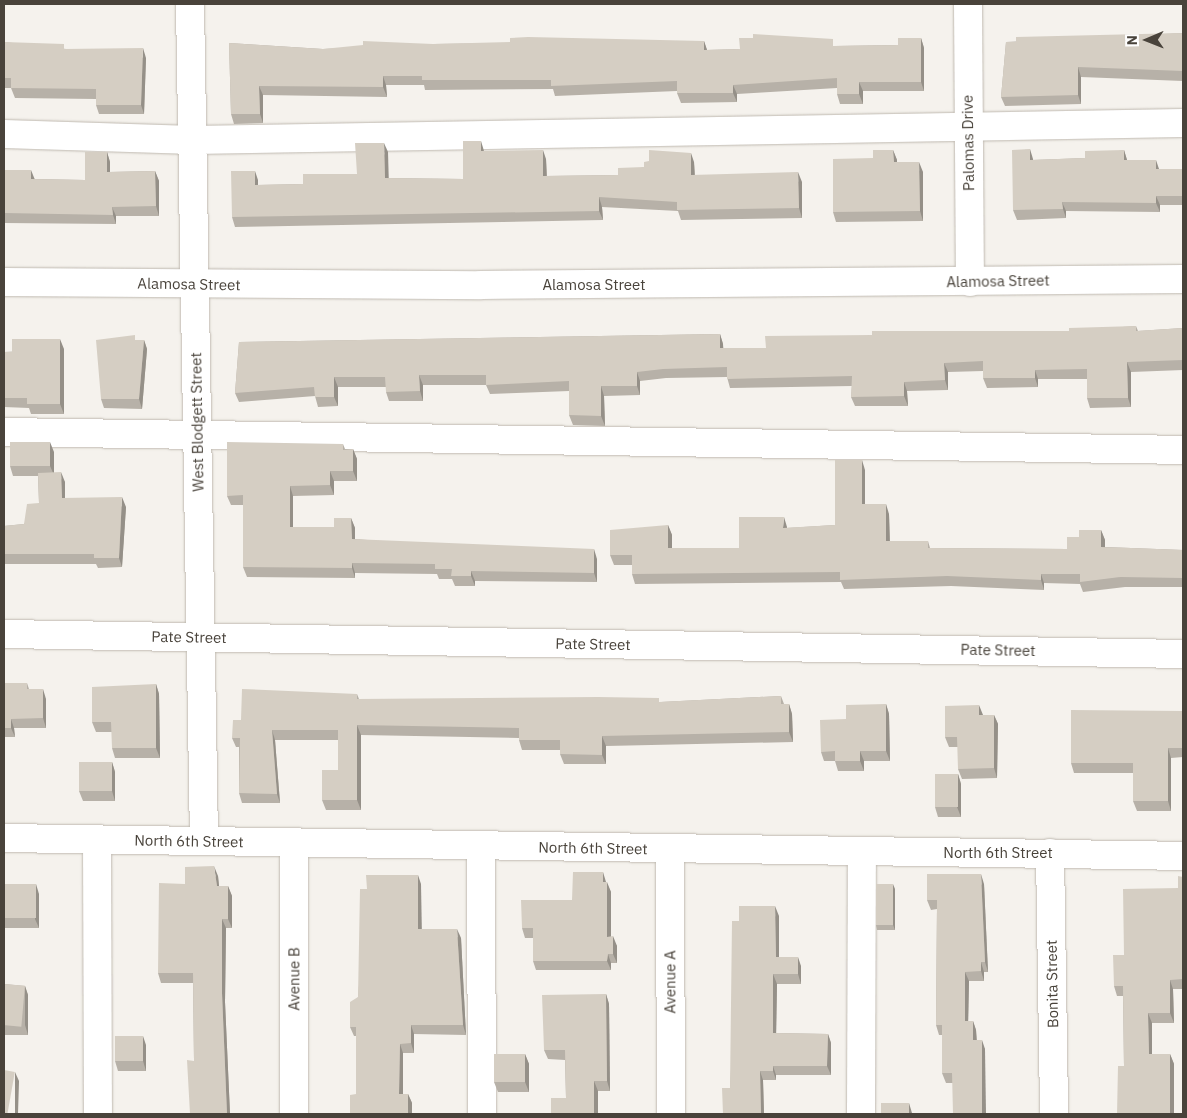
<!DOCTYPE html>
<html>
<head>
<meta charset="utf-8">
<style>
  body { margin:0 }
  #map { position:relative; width:1187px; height:1118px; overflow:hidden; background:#f5f2ed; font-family:"IBM Plex Sans",sans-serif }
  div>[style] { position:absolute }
  .roads { filter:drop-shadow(0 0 1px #bfb9b0) drop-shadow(0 0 1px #bfb9b0) }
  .minor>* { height:28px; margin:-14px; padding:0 14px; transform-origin:14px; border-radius:14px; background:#fff }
  .wall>* { inset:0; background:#b7b1a8 }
  .shaded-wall>* { inset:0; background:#959088 }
  .building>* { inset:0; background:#d5cec3; transform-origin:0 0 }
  span { translate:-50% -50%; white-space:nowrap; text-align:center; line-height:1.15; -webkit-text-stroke:4.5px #fff; paint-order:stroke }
  .street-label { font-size:15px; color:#49433b }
  .frame { position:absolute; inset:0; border:5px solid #49433b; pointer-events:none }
  .north { position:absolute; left:1122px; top:15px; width:50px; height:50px; -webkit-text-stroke:4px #fff; paint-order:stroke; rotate:269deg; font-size:14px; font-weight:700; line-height:20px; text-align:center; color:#49433b }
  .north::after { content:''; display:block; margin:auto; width:18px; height:22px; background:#49433b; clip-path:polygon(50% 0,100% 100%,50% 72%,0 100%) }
</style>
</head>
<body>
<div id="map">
  <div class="roads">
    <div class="minor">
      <div style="left:190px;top:4px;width:837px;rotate:89.04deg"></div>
      <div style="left:968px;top:4px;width:278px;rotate:89.6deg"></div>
      <div style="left:4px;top:134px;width:189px;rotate:1.8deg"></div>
      <div style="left:193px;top:140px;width:990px;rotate:-0.98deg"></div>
      <div style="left:4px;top:282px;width:477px;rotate:0.4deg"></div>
      <div style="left:481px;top:285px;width:702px;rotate:-0.49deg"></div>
      <div style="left:4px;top:432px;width:1179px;rotate:0.87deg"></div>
      <div style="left:4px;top:634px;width:1179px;rotate:0.97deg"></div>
      <div style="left:4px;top:838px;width:1179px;rotate:0.87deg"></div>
      <div style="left:97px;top:840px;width:274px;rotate:89.8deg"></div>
      <div style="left:481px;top:847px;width:267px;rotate:89.8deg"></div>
      <div style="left:670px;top:849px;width:265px;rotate:89.8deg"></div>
      <div style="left:1050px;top:853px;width:261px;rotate:89.1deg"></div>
      <div style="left:294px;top:1114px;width:271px;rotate:-90deg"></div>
      <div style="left:861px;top:1114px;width:261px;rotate:-89.8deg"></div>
    </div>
  </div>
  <div class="wall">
    <div style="clip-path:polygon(1183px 33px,1183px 81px,1081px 77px,1081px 104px,1005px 106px,1001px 97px,1006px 42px)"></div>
    <div style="clip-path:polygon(921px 38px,924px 48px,924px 91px,863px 91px,863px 104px,840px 104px,837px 94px,837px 88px,737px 94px,737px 102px,681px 103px,677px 93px,677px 91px,555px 96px,553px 89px,425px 90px,424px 85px,386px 85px,387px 97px,263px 95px,263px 123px,234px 124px,231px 114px,229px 43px,323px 49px,433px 44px,704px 41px,707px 50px,835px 46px,898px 45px)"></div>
    <div style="clip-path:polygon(4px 42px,146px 58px,144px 114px,99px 114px,96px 105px,96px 99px,15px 98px,11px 88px,4px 88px)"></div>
    <div style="clip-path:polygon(893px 150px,897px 160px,897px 162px,923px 172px,923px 221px,836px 222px,833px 212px,873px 158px)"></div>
    <div style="clip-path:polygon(1124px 150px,1127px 160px,1159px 169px,1183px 169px,1183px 205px,1160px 205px,1160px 212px,1066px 211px,1066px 218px,1017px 220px,1013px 210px,1033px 159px,1033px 160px,1085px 158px)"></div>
    <div style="clip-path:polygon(484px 151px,546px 159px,547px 176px,618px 175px,644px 167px,694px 162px,695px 175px,802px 182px,802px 218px,681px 220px,678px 211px,602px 207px,603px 220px,235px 227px,232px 217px,258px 180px,258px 185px,303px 184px,357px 174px,388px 152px,388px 178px,463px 179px)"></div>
    <div style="clip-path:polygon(107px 152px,110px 162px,110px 172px,155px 171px,159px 181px,159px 216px,116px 216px,116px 224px,4px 223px,4px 170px,35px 179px,85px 180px)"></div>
    <div style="clip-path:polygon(1136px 326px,1138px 331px,1183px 328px,1183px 370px,1131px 372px,1131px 407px,1090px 408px,1087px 398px,1087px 379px,1038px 379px,1038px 387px,987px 388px,983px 378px,983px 371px,948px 372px,948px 390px,907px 391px,908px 406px,855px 406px,851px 397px,852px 386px,730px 388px,727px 377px,666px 378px,640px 381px,640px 395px,604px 396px,605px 426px,573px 425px,569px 415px,569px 391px,490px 394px,486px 385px,423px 385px,423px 401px,389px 401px,386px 392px,386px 387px,338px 387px,338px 406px,318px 407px,315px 396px,239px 402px,235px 393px,239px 342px,720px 334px,723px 344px,723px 348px,766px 348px,872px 335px,1069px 331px)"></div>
    <div style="clip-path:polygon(136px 340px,144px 340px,147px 349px,142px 409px,104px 408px,101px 399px)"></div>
    <div style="clip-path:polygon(64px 349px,64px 414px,31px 414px,29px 408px,4px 407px,4px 352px)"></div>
    <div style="clip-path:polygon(343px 444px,345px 449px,353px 449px,357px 459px,357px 481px,334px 481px,334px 495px,293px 496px,293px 527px,334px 527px,351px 518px,355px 528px,355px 539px,597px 559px,597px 582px,475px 581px,475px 586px,455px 586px,452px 579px,439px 579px,437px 574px,355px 573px,355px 578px,247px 577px,243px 567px,243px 505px,231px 505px,227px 496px)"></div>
    <div style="clip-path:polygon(54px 452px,54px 473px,65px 482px,65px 498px,126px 507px,122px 567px,98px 568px,96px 564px,4px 564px,4px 526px,24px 524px,39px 503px,38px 476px,13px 476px,10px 466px)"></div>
    <div style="clip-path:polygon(865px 470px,865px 504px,889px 514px,890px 541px,928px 541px,930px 548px,1067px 549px,1079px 537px,1101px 530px,1105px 540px,1105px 547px,1183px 550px,1183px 587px,1125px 587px,1083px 592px,1080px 584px,1044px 583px,1044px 590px,951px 586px,844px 589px,841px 582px,635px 584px,632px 574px,632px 565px,614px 565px,610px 555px,668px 525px,672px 535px,672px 548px,739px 548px,787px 528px,835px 525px)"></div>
    <div style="clip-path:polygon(4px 683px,27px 683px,29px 689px,46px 699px,46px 728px,14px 728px,15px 737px,4px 737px)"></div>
    <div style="clip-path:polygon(156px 684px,159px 694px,160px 758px,115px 758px,112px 748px,112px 732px,96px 732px,92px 722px)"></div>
    <div style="clip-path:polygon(357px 694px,359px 699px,661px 702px,781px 696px,784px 704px,789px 704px,792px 714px,793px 742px,606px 746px,606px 764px,564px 764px,560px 754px,560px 750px,522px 750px,519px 740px,519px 738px,361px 735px,361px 810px,326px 810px,322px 800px,338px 770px,338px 740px,275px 740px,280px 803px,242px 803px,239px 793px,239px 747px,236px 747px,232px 738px,241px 720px)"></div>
    <div style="clip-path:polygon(886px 704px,889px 714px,890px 761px,864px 761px,864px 771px,838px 771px,835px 761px,824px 761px,821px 752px,846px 719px)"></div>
    <div style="clip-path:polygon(1183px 711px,1183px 757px,1171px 758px,1171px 811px,1137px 811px,1133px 801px,1133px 773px,1074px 773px,1071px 763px)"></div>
    <div style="clip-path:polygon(983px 715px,994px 715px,998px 724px,997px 778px,962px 779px,958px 769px,958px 747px,949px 747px,945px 737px)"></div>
    <div style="clip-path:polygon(112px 762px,115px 772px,115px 801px,83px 801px,79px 791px)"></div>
    <div style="clip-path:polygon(958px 774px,961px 784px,961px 817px,938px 817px,935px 807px)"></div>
    <div style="clip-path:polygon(218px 876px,219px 886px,228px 886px,232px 896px,232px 928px,226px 928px,225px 1002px,230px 1114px,190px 1114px,194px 1061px,193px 983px,161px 983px,158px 973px,185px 884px)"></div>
    <div style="clip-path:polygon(1183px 877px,1183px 989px,1173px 989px,1174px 1023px,1152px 1023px,1152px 1054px,1170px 1054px,1174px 1064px,1124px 1066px,1123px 996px,1117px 996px,1114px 986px,1124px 955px,1178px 888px)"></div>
    <div style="clip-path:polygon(606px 882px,611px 892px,611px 937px,617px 946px,617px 963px,611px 963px,611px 970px,536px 970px,533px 961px,533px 938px,525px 938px,522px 928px,572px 900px)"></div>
    <div style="clip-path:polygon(4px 884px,39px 894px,39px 928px,4px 928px)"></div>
    <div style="clip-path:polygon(421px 884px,421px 929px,461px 938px,466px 1035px,414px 1034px,414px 1053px,403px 1053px,403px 1094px,408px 1094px,412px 1103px,356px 1094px,356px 1036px,354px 1036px,350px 1027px,358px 997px,367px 889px)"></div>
    <div style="clip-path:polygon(984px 884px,988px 972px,984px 972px,984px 981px,969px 981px,968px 1021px,973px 1021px,976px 1030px,977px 1040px,985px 1049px,953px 1083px,946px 1083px,942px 1073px,942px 1035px,939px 1035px,936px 1025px,937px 909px,931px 910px,927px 900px)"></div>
    <div style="clip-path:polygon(895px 889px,895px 930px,877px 930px,876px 925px)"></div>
    <div style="clip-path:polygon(779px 916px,779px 957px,801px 966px,801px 984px,777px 984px,776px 1033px,828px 1034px,831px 1043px,831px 1075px,776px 1075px,776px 1080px,763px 1080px,764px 1114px,723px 1114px,730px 1088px,739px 921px)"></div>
    <div style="clip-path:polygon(4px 984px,25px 986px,28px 995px,28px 1035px,4px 1035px)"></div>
    <div style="clip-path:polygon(606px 994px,609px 1004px,610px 1091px,598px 1091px,566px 1098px,565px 1060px,548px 1059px,544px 1050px)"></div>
    <div style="clip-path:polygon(146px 1045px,146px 1071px,118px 1071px,115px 1061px)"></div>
    <div style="clip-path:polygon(525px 1054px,529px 1064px,529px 1092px,498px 1092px,494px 1082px)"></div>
  </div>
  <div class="shaded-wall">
    <div style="clip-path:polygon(921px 38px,924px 48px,924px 91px,921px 82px)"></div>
    <div style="clip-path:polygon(704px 41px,707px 50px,704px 50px)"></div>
    <div style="clip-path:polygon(143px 48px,146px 58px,144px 114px,141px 105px)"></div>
    <div style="clip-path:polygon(1078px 67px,1081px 77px,1081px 104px,1078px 95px)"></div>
    <div style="clip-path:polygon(383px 76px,386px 85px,387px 97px,383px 87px)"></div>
    <div style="clip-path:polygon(859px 82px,863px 91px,863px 104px,859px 94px)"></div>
    <div style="clip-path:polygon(733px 85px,737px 94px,737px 102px,733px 93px)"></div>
    <div style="clip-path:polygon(259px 86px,263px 95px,263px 123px,260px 114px)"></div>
    <div style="clip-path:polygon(481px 141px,484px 151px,481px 151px)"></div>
    <div style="clip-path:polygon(384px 143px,388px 152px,389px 188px,385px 178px)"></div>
    <div style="clip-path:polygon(1030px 149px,1033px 159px,1034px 169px,1030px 160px)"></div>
    <div style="clip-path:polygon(543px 150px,546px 159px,547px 186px,543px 176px)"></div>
    <div style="clip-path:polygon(893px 150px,897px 160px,897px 172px,894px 162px)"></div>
    <div style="clip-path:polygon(1124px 150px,1127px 160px,1124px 160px)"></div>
    <div style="clip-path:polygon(107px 152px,110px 162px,110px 181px,107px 172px)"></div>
    <div style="clip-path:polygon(691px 153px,694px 162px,695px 184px,691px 175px)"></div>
    <div style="clip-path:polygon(1156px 160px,1159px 169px,1156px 169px)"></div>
    <div style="clip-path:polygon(919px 162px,923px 172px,923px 221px,920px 211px)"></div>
    <div style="clip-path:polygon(31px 170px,35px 180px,31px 179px)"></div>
    <div style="clip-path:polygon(155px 171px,159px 181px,159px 216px,156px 206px)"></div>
    <div style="clip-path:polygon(255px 171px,258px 180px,258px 195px,255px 185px)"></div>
    <div style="clip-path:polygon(798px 172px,802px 182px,802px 218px,799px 208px)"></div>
    <div style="clip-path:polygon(1156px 196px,1160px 205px,1160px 212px,1156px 203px)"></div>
    <div style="clip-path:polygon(599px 197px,602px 207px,603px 220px,599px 211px)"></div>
    <div style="clip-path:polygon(1062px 202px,1066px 211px,1066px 218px,1063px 209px)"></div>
    <div style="clip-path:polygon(112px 207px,116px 216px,116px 224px,113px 215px)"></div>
    <div style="clip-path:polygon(720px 334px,723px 344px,724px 358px,720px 348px)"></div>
    <div style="clip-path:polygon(60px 339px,64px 349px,64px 414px,60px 404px)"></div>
    <div style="clip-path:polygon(144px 340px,147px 349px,142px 409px,139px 399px)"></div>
    <div style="clip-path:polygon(1127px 362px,1131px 372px,1131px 407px,1128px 398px)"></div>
    <div style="clip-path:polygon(944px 363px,948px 372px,948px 390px,945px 380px)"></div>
    <div style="clip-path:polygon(1035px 370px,1038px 379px,1038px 387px,1035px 378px)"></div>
    <div style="clip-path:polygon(637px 372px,640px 381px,640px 395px,637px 386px)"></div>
    <div style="clip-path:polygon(419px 375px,423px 385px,423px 401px,420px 391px)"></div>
    <div style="clip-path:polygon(334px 377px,338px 387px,338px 406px,334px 397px)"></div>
    <div style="clip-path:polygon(904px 382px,907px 391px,908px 406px,904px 396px)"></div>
    <div style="clip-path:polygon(601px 386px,604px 396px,605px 426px,601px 416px)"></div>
    <div style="clip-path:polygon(50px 442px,54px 452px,54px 475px,50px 466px)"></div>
    <div style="clip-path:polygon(353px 449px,357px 459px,357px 481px,353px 471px)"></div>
    <div style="clip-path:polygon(862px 460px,865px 470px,865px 514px,862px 504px)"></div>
    <div style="clip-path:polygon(330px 471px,334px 481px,334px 495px,330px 485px)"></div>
    <div style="clip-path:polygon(61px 472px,65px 482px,65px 508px,62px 498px)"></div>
    <div style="clip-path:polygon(290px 486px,293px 496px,293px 537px,290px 527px)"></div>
    <div style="clip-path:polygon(122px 497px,126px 507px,122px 567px,119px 558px)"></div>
    <div style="clip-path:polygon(886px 504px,889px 514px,890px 551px,886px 541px)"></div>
    <div style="clip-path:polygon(784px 517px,787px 527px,787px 537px,783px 528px)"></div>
    <div style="clip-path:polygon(351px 518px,355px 528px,355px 548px,352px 539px)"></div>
    <div style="clip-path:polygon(668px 525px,672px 535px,672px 558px,668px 548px)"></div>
    <div style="clip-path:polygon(1101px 530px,1105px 540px,1105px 557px,1101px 547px)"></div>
    <div style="clip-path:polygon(594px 549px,597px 559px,597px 582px,594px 573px)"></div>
    <div style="clip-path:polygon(352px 563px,355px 573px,355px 578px,352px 568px)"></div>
    <div style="clip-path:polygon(471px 571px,475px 581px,475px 586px,471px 576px)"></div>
    <div style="clip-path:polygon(1041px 574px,1044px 583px,1044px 590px,1041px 580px)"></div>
    <div style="clip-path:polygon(156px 684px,159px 694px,160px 758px,156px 748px)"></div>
    <div style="clip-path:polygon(43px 689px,46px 699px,46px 728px,43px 718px)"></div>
    <div style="clip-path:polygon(789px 704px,792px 714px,793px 742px,789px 732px)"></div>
    <div style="clip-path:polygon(886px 704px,889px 714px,890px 761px,886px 751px)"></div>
    <div style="clip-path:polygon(979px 705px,983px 715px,979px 715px)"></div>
    <div style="clip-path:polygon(994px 715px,998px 724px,997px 778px,994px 768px)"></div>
    <div style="clip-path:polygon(11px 719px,14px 728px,15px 737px,11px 728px)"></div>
    <div style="clip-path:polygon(357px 725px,361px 735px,361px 810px,357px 800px)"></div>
    <div style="clip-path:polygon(272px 730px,275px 740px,280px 803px,277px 794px)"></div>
    <div style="clip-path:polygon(602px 736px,606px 746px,606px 764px,602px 755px)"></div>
    <div style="clip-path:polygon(1168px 748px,1171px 758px,1171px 811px,1168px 801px)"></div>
    <div style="clip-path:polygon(860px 751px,864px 761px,864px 771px,860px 761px)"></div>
    <div style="clip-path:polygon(112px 762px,115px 772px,115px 801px,112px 791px)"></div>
    <div style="clip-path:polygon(958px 774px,961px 784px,961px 817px,957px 807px)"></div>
    <div style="clip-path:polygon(214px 866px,218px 876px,220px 896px,217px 886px)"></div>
    <div style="clip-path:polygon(603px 872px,606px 882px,607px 892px,603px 882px)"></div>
    <div style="clip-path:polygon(981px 874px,984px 884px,988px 972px,985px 962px)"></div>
    <div style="clip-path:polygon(418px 875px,421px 884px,422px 938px,418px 929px)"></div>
    <div style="clip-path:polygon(607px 882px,611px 892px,611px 946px,607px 937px)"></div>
    <div style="clip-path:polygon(36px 884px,39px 894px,39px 928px,35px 919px)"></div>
    <div style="clip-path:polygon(893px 884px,895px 889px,895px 930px,893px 925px)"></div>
    <div style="clip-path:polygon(228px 886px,232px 896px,232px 928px,228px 919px)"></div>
    <div style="clip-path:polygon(775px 906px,779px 916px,779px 966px,776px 957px)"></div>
    <div style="clip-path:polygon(222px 919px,226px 928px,225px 1002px,230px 1114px,227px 1114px,222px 993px)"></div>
    <div style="clip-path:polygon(457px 929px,461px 938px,466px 1035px,463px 1025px)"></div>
    <div style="clip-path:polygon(613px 936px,617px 946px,617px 963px,613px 954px)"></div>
    <div style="clip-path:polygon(608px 954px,611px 963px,611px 970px,607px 961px)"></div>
    <div style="clip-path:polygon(798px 957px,801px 966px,801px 984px,798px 974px)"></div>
    <div style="clip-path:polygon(981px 962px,984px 972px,984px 981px,981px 971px)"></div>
    <div style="clip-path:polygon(965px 972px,969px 981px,968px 1030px,965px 1021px)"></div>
    <div style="clip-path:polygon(773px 974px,777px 984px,776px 1042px,773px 1033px)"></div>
    <div style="clip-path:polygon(1170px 980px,1173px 989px,1174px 1023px,1170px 1013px)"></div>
    <div style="clip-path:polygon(25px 986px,28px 995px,28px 1035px,25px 1025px)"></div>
    <div style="clip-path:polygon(606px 994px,609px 1004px,610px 1091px,607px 1081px)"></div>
    <div style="clip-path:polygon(1148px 1013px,1152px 1023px,1152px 1064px,1149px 1054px)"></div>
    <div style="clip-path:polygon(973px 1021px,976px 1030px,977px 1050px,973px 1040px)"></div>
    <div style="clip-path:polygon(411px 1025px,414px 1034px,414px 1053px,411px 1043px)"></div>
    <div style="clip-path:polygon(828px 1034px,831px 1043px,831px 1075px,827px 1066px)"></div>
    <div style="clip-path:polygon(143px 1036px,146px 1045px,146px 1071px,143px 1061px)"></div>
    <div style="clip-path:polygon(982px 1040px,985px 1049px,986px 1114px,982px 1114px)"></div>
    <div style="clip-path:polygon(400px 1044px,403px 1053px,403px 1103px,399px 1094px)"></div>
    <div style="clip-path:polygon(525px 1054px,529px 1064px,529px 1092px,525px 1082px)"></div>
    <div style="clip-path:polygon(1170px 1054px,1174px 1064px,1174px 1114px,1170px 1114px)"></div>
    <div style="clip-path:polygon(773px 1066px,776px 1075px,776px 1080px,773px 1071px)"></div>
    <div style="clip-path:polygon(760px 1071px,763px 1080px,764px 1114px,761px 1114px)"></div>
    <div style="clip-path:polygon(15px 1072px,19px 1081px,18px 1114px,15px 1114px)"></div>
    <div style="clip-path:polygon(594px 1081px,598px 1091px,598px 1114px,594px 1114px)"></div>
    <div style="clip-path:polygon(408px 1094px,412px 1103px,412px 1114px,408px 1114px)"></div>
    <div style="clip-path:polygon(909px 1103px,912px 1113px,912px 1114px,909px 1114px)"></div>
  </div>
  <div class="building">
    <div style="clip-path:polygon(1183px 33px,1183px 71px,1078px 67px,1078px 95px,1001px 97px,1006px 42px,1016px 42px,1016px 37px)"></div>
    <div style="clip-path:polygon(753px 34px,833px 39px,833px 46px,898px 45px,898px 38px,921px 38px,921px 82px,859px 82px,859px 94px,837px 94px,837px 78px,733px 85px,733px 93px,677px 93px,677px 81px,551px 86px,551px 80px,422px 80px,422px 76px,383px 76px,383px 87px,259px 86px,260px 114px,231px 114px,229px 43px,323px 49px,363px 45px,363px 41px,433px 44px,510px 42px,510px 38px,528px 37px,704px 41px,704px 50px,740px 49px,739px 38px,753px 38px)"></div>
    <div style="clip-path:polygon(4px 42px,64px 44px,64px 49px,143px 48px,141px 105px,96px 105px,96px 89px,11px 88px,11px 78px,4px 78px)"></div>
    <div style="clip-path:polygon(463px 141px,481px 141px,481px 151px,543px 150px,543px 176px,618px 175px,618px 168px,644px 167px,644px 162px,649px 161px,649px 150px,691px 153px,691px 175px,798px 172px,799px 208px,677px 210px,677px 202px,599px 197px,599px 211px,232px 217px,231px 171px,255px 171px,255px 185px,303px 184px,303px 174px,357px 174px,355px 143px,384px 143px,385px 178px,463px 179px)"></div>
    <div style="clip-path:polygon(1030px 149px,1030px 160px,1085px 158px,1085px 151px,1124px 150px,1124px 160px,1156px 160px,1156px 169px,1183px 169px,1183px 196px,1156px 196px,1156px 203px,1062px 202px,1063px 209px,1013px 210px,1012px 150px)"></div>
    <div style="clip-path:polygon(873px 150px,893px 150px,894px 162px,919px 162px,920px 211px,833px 212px,833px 159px,873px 158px)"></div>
    <div style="clip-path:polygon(85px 152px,107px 152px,107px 172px,155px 171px,156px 206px,112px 207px,113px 215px,4px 213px,4px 170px,31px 170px,31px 179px,85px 180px)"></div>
    <div style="clip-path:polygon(1136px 326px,1136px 331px,1183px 328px,1183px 360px,1127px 362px,1128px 398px,1087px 398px,1087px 369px,1035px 370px,1035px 378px,983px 378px,983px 361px,944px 363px,945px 380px,904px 382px,904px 396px,851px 397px,852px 376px,727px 379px,727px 367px,663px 369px,637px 372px,637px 386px,601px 386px,601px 416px,569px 415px,569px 381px,486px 385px,486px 375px,419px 375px,420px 391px,386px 392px,385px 377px,334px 377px,334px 397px,315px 397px,314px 387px,235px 393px,239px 342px,720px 334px,720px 348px,766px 348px,765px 336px,872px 335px,872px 331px,1069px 331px,1069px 328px)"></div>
    <div style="clip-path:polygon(135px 335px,135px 340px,144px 340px,139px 399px,101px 399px,96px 340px)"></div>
    <div style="clip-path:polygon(12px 339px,60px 339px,60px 404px,27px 404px,27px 398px,4px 398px,4px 352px,12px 352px)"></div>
    <div style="left:10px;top:442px;width:40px;height:24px"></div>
    <div style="clip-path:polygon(227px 442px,343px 444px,343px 450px,353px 449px,353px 471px,330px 471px,330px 485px,290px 486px,290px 527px,334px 527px,334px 518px,351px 518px,352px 539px,594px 549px,594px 573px,471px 571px,471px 576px,451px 576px,452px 569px,435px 569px,435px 564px,352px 563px,352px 568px,243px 567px,243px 495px,227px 496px)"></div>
    <div style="clip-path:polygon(835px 460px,862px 460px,862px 504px,886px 504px,886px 541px,928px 541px,928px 548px,1067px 549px,1067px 537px,1079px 537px,1079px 530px,1101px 530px,1101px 547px,1183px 550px,1183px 578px,1121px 577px,1080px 582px,1080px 574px,1041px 574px,1041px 580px,947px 576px,840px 580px,840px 572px,632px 574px,632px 555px,610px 555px,610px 530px,668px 525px,668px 548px,739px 548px,739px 517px,784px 517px,783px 528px,835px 525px)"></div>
    <div style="clip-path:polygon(61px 472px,62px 498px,122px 497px,119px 558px,94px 558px,94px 554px,4px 554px,4px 526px,24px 524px,27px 504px,39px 503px,38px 473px)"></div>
    <div style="clip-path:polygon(4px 683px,27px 683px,27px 689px,43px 689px,43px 718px,11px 719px,11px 728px,4px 728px)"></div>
    <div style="clip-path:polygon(156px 684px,156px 748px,112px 748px,111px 722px,92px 722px,92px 687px)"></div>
    <div style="clip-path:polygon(242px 689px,357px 694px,357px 699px,598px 697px,659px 698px,659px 702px,781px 696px,781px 704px,789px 704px,789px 732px,602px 736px,602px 755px,560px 754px,560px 740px,519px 740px,519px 728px,357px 725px,357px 800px,322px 800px,322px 770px,338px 770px,338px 730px,272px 730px,277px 794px,239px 793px,240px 738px,232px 738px,233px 720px,241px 720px)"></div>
    <div style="clip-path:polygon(886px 704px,886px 751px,860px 751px,860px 761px,835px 761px,835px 751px,821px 752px,820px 720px,846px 719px,846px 705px)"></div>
    <div style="clip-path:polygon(979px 705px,979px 715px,994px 715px,994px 768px,958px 769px,957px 737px,945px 737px,945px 706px)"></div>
    <div style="clip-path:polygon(1071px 710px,1183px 711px,1183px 748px,1168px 748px,1168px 801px,1133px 801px,1133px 763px,1071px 763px)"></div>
    <div style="left:79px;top:762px;width:33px;height:29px"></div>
    <div style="left:935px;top:774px;width:23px;height:33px"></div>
    <div style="clip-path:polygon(214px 866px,217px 886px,228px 886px,228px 919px,222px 919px,222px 993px,227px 1114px,190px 1114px,187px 1060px,194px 1061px,193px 973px,158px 973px,159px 883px,185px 884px,185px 867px)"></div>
    <div style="clip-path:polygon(573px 872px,603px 872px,603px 882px,607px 882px,607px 937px,613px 936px,613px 954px,608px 954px,607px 961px,533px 961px,533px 928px,522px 928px,521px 900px,572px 900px)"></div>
    <div style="clip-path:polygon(927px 874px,981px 874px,985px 962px,981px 962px,981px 971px,965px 972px,965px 1021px,973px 1021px,973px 1040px,982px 1040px,982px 1114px,953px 1114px,952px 1073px,942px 1073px,942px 1025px,936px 1025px,937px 900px,927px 900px)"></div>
    <div style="clip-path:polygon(366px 875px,418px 875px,418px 929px,457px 929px,463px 1025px,411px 1025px,411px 1043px,400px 1044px,399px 1094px,408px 1094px,408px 1114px,350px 1114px,350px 1095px,356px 1094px,356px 1027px,350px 1027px,350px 1002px,358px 997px,360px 889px,367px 889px)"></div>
    <div style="clip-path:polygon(1178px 876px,1183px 877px,1183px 979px,1170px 980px,1170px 1013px,1148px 1013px,1149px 1054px,1170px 1054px,1170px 1114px,1117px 1114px,1118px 1066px,1124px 1066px,1123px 986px,1114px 986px,1113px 955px,1124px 955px,1123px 889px,1178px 888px)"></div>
    <div style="left:4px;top:884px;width:32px;height:34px"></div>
    <div style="left:876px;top:884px;width:17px;height:41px"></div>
    <div style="clip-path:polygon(739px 906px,775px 906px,776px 957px,798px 957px,798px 974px,773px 974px,773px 1033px,828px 1034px,827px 1066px,773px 1066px,773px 1071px,760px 1071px,761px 1114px,723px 1114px,722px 1088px,730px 1088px,732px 921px,739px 921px)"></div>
    <div style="left:4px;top:984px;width:21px;height:41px;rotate:5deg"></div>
    <div style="clip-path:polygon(606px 994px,607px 1081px,594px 1081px,594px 1114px,551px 1114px,551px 1098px,566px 1098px,565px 1050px,544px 1050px,542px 995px)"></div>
    <div style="left:115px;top:1036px;width:28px;height:25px"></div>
    <div style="left:525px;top:1054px;width:28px;height:31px;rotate:90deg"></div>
    <div style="left:4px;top:1070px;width:11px;height:44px;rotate:10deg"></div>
    <div style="left:881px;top:1103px;width:28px;height:11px"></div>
  </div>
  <div class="street-label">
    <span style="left:968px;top:143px;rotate:-91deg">Palomas Drive</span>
    <span style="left:998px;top:281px;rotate:-1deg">Alamosa Street</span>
    <span style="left:189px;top:284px;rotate:1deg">Alamosa Street</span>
    <span style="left:594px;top:285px">Alamosa Street</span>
    <span style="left:197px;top:422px;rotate:-91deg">West Blodgett Street</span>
    <span style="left:189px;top:637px;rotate:1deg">Pate Street</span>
    <span style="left:593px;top:644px;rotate:1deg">Pate Street</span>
    <span style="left:998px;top:650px;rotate:1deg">Pate Street</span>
    <span style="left:189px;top:841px;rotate:1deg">North 6th Street</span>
    <span style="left:593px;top:848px;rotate:1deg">North 6th Street</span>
    <span style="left:998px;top:853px">North 6th Street</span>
    <span style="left:294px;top:979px;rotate:-90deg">Avenue B</span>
    <span style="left:670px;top:982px;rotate:-90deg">Avenue A</span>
    <span style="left:1052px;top:984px;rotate:-91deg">Bonita Street</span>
  </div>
  <div class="frame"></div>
  <div class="north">N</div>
</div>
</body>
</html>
